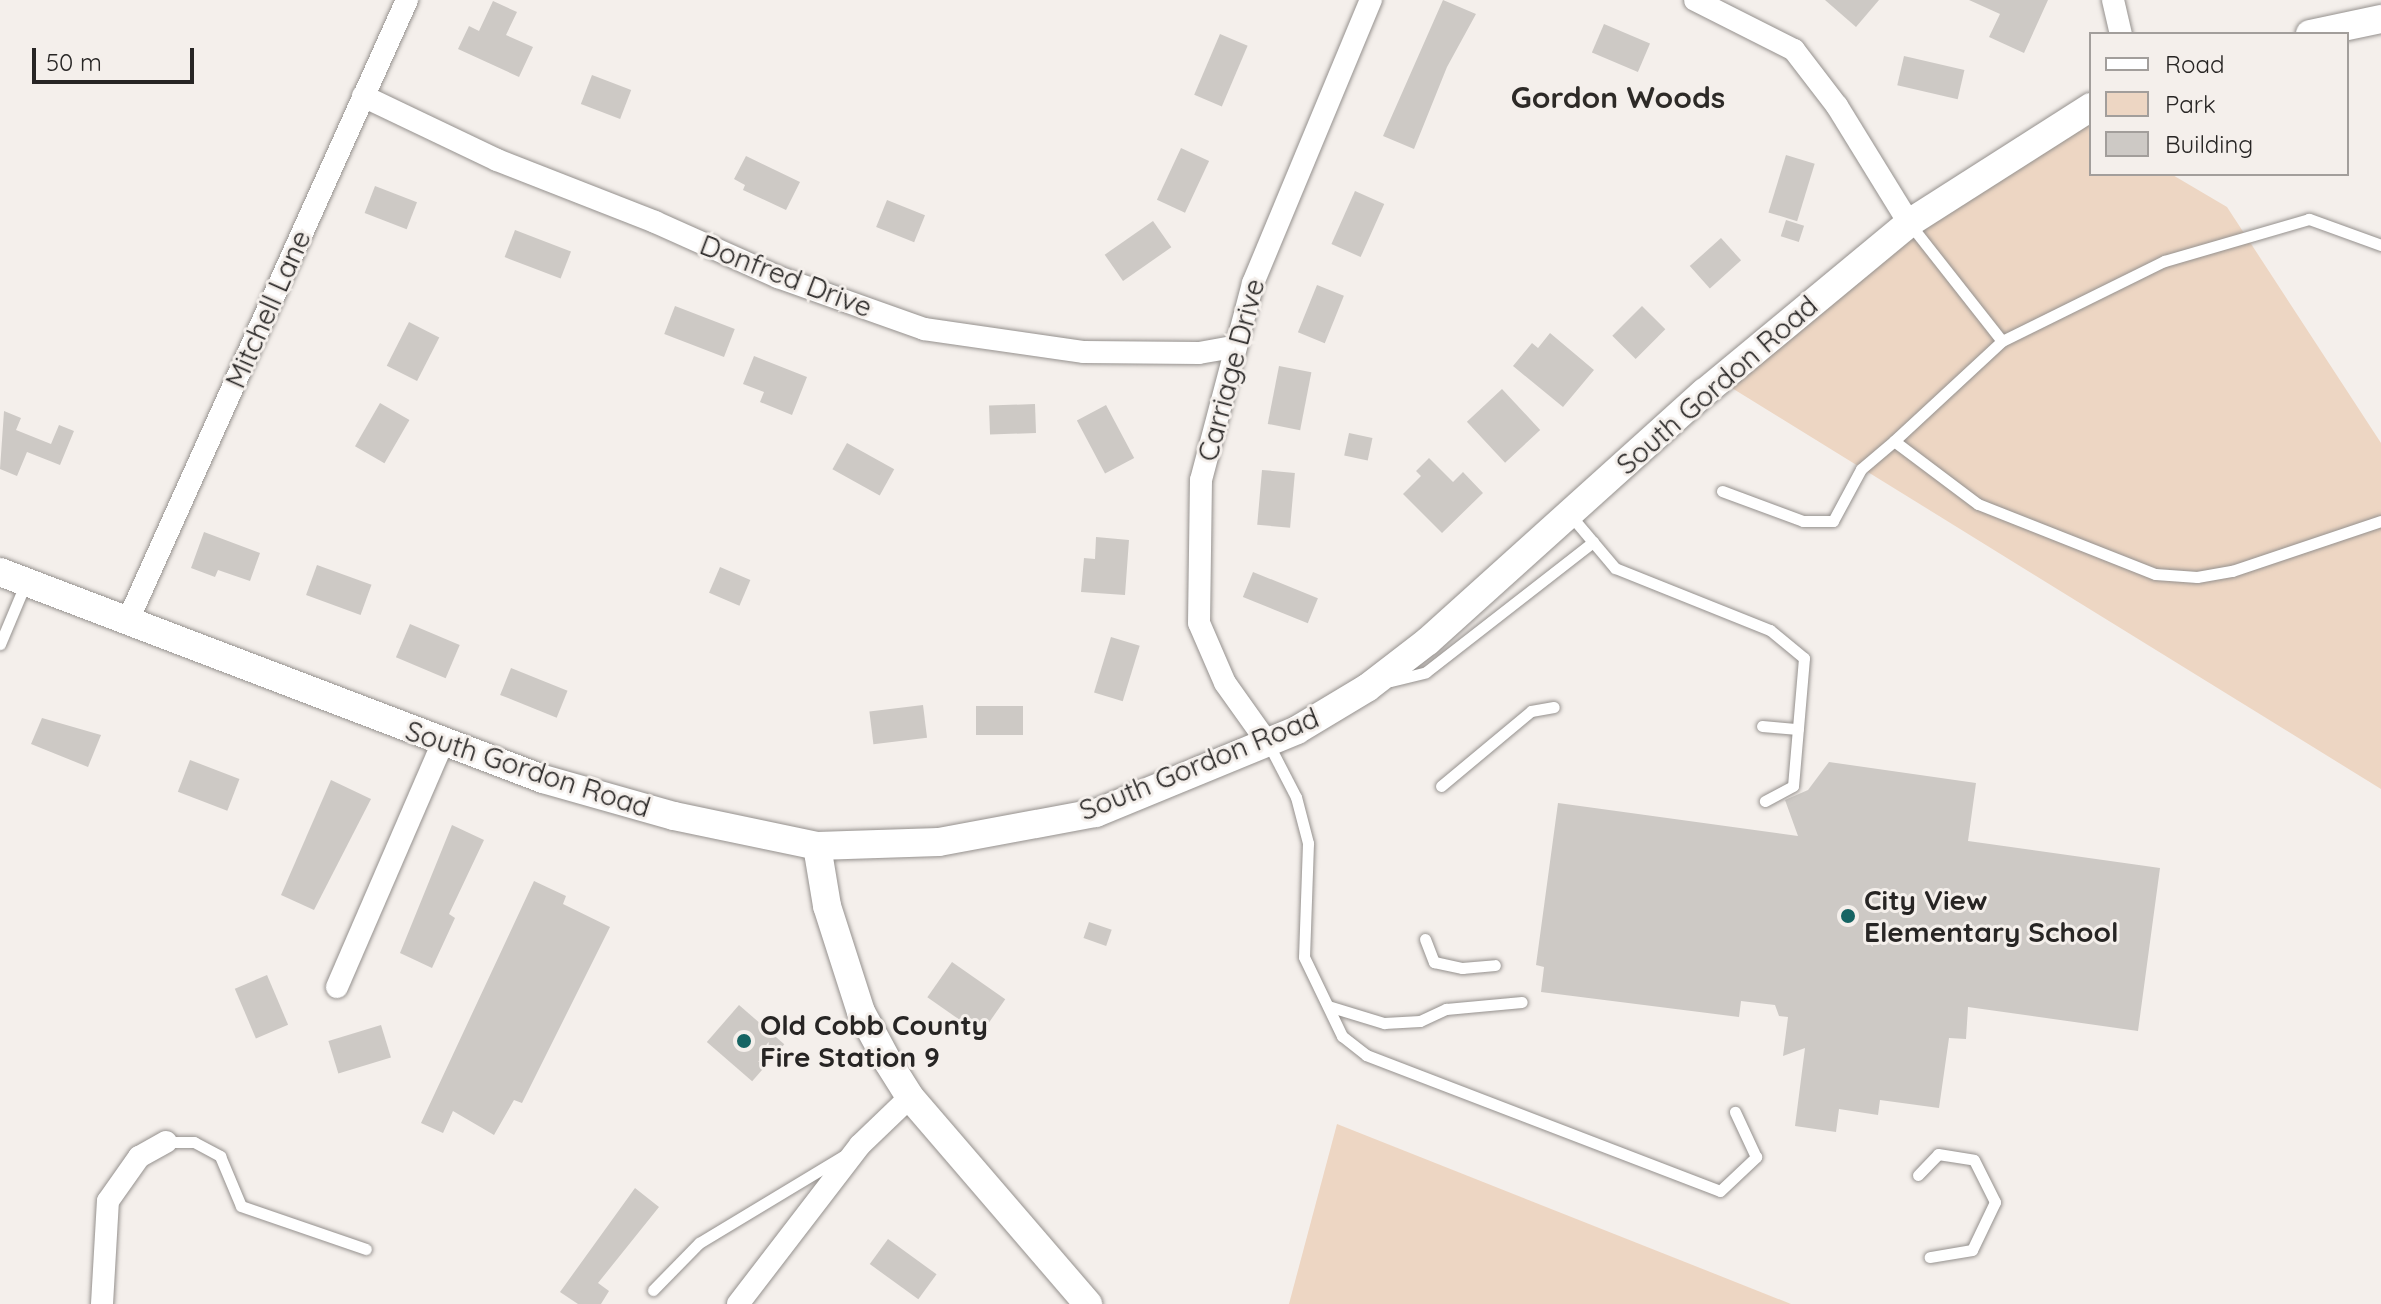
<!DOCTYPE html>
<html>
<head>
<meta charset="utf-8">
<style>
  body { margin:0 }
  #map { position:relative; width:2381px; height:1304px; overflow:hidden; background:#f4efeb; font-family:Quicksand,sans-serif }
  div>[style] { position:absolute }
  .green>* { inset:0; background:#edd6c3 }
  .building>* { inset:0; background:#cdc9c5; transform-origin:0 0 }
  .roads { filter:drop-shadow(0 0 2px #95918e) drop-shadow(0 0 2px #95918e) }
  .service>* { height:11px; margin:-5.5px; padding:0 5.5px; transform-origin:5.5px; border-radius:5.5px; background:#fff }
  .minor>* { height:22px; margin:-11px; padding:0 11px; transform-origin:11px; border-radius:11px; background:#fff }
  .tertiary>* { height:28px; margin:-14px; padding:0 14px; transform-origin:14px; border-radius:14px; background:#fff }
  .dots>* { width:22px; height:22px; translate:-50% -50%; box-sizing:border-box; border:4px solid #f4efeb; border-radius:50% }
  span { translate:-50% -50%; white-space:nowrap; text-align:center; line-height:1.15; -webkit-text-stroke:6px #f4efeb; paint-order:stroke }
  .street-label { font-size:28px; color:#272524 }
  .poi-label { font-size:28px; color:#272524; font-weight:700 }
  .left { translate:0 -50%; text-align:left }
  .neighbourhood-label { font-size:30px; color:#2d2a27; font-weight:700 }
  .legend { position:absolute; left:2089px; top:32px; width:260px; height:144px; box-sizing:border-box; background:#f4efeb; border:2px solid #a29e9b; margin:0; padding:10px 14px; list-style:none; font-size:24px; color:#272524 }
  .legend li { display:flex; align-items:center; gap:16px; height:40px }
  .legend b { width:40px; border:2px solid #a29e9b }
  .scale { position:absolute; left:32px; top:48px; width:162px; height:36px; box-sizing:border-box; border:4px solid #272524; border-top:0; padding-left:10px; font-size:24px; line-height:28px; white-space:nowrap; color:#272524; -webkit-text-stroke:6px #f4efeb; paint-order:stroke }
</style>
</head>
<body>
<div id="map">
  <div class="green">
    <div style="clip-path:polygon(2067px 113px,2091px 127px,2091px 174px,2171px 174px,2227px 207px,2381px 443px,2381px 789px,1727px 385px)"></div>
    <div style="clip-path:polygon(1337px 1124px,1791px 1304px,1289px 1304px)"></div>
  </div>
  <div class="building">
    <div style="clip-path:polygon(1443px 0,1476px 14px,1447px 67px,1414px 149px,1383px 136px)"></div>
    <div style="clip-path:polygon(1825px 0,1879px 0,1856px 27px)"></div>
    <div style="clip-path:polygon(1969px 0,2048px 0,2024px 53px,1989px 37px,2000px 14px)"></div>
    <div style="clip-path:polygon(493px 1px,517px 12px,506px 35px,533px 47px,519px 77px,458px 49px,469px 26px,479px 31px)"></div>
    <div style="left:1604px;top:24px;width:50px;height:31px;rotate:23deg"></div>
    <div style="left:1220px;top:34px;width:30px;height:66px;rotate:23deg"></div>
    <div style="left:1904px;top:56px;width:62px;height:30px;rotate:13deg"></div>
    <div style="left:592px;top:75px;width:42px;height:31px;rotate:21deg"></div>
    <div style="left:1181px;top:148px;width:31px;height:57px;rotate:25deg"></div>
    <div style="left:1786px;top:155px;width:30px;height:60px;rotate:17deg"></div>
    <div style="clip-path:polygon(746px 156px,800px 182px,786px 210px,743px 190px,745px 185px,734px 179px)"></div>
    <div style="left:375px;top:186px;width:45px;height:29px;rotate:21deg"></div>
    <div style="left:1355px;top:191px;width:32px;height:58px;rotate:24deg"></div>
    <div style="left:887px;top:200px;width:41px;height:29px;rotate:22deg"></div>
    <div style="left:1786px;top:220px;width:19px;height:17px;rotate:18deg"></div>
    <div style="left:1153px;top:221px;width:32px;height:59px;rotate:55deg"></div>
    <div style="left:515px;top:230px;width:60px;height:29px;rotate:21deg"></div>
    <div style="left:1721px;top:238px;width:30px;height:42px;rotate:48deg"></div>
    <div style="left:1317px;top:285px;width:29px;height:51px;rotate:22deg"></div>
    <div style="left:675px;top:306px;width:64px;height:30px;rotate:21deg"></div>
    <div style="left:1642px;top:306px;width:33px;height:42px;rotate:45deg"></div>
    <div style="left:409px;top:322px;width:34px;height:49px;rotate:27deg"></div>
    <div style="clip-path:polygon(1550px 333px,1594px 370px,1563px 407px,1513px 366px,1532px 343px,1538px 348px)"></div>
    <div style="clip-path:polygon(754px 356px,807px 377px,792px 415px,760px 402px,764px 392px,743px 384px)"></div>
    <div style="left:1279px;top:366px;width:33px;height:59px;rotate:11deg"></div>
    <div style="left:1502px;top:389px;width:56px;height:48px;rotate:47deg"></div>
    <div style="left:380px;top:403px;width:34px;height:50px;rotate:30deg"></div>
    <div style="left:1035px;top:404px;width:29px;height:46px;rotate:88deg"></div>
    <div style="left:1106px;top:405px;width:60px;height:33px;rotate:62deg"></div>
    <div style="clip-path:polygon(4px 411px,21px 418px,16px 430px,51px 444px,59px 425px,74px 431px,60px 465px,27px 452px,17px 476px,0 469px)"></div>
    <div style="left:1349px;top:433px;width:24px;height:23px;rotate:12deg"></div>
    <div style="left:847px;top:443px;width:54px;height:30px;rotate:29deg"></div>
    <div style="clip-path:polygon(1429px 458px,1453px 482px,1463px 472px,1483px 493px,1442px 533px,1403px 494px,1421px 476px,1416px 471px)"></div>
    <div style="left:1262px;top:470px;width:33px;height:55px;rotate:5deg"></div>
    <div style="clip-path:polygon(204px 532px,260px 553px,250px 581px,218px 570px,215px 577px,191px 568px)"></div>
    <div style="clip-path:polygon(1096px 537px,1129px 540px,1125px 595px,1081px 592px,1084px 558px,1095px 559px)"></div>
    <div style="left:317px;top:565px;width:58px;height:32px;rotate:20deg"></div>
    <div style="left:720px;top:567px;width:33px;height:28px;rotate:23deg"></div>
    <div style="left:1253px;top:572px;width:70px;height:27px;rotate:22deg"></div>
    <div style="left:410px;top:624px;width:54px;height:36px;rotate:23deg"></div>
    <div style="left:1111px;top:637px;width:30px;height:58px;rotate:17deg"></div>
    <div style="left:511px;top:668px;width:61px;height:29px;rotate:22deg"></div>
    <div style="left:923px;top:705px;width:33px;height:54px;rotate:83deg"></div>
    <div style="left:976px;top:706px;width:47px;height:29px"></div>
    <div style="clip-path:polygon(42px 718px,101px 735px,88px 767px,31px 744px)"></div>
    <div style="left:190px;top:760px;width:53px;height:34px;rotate:21deg"></div>
    <div style="clip-path:polygon(1829px 762px,1976px 783px,1968px 841px,2160px 868px,2138px 1031px,1968px 1007px,1966px 1039px,1949px 1038px,1939px 1108px,1880px 1100px,1878px 1115px,1839px 1109px,1836px 1132px,1795px 1126px,1805px 1048px,1783px 1056px,1788px 1017px,1779px 1016px,1775px 1005px,1741px 1001px,1739px 1017px,1541px 992px,1544px 967px,1536px 965px,1558px 803px,1798px 836px,1785px 800px,1808px 790px)"></div>
    <div style="clip-path:polygon(331px 780px,371px 799px,314px 910px,281px 895px)"></div>
    <div style="clip-path:polygon(452px 825px,484px 840px,449px 914px,455px 918px,432px 968px,400px 953px)"></div>
    <div style="clip-path:polygon(534px 881px,566px 896px,563px 904px,610px 927px,522px 1103px,514px 1100px,494px 1135px,453px 1111px,443px 1133px,421px 1123px)"></div>
    <div style="left:1089px;top:922px;width:24px;height:17px;rotate:19deg"></div>
    <div style="left:952px;top:962px;width:65px;height:43px;rotate:35deg"></div>
    <div style="left:267px;top:975px;width:54px;height:35px;rotate:67deg"></div>
    <div style="left:739px;top:1005px;width:60px;height:49px;rotate:41deg"></div>
    <div style="left:381px;top:1025px;width:34px;height:55px;rotate:73deg"></div>
    <div style="clip-path:polygon(635px 1188px,659px 1207px,598px 1283px,609px 1291px,601px 1304px,578px 1304px,560px 1292px)"></div>
    <div style="left:888px;top:1239px;width:60px;height:31px;rotate:36deg"></div>
  </div>
  <div class="roads">
    <div class="service">
      <div style="left:1909px;top:223px;width:150px;rotate:51.8deg"></div>
      <div style="left:2381px;top:245px;width:77px;rotate:-160.1deg"></div>
      <div style="left:2309px;top:219px;width:151px;rotate:163.8deg"></div>
      <div style="left:2164px;top:261px;width:181px;rotate:153.7deg"></div>
      <div style="left:2002px;top:341px;width:147px;rotate:137.2deg"></div>
      <div style="left:1894px;top:441px;width:105px;rotate:36.9deg"></div>
      <div style="left:1978px;top:504px;width:190px;rotate:21.6deg"></div>
      <div style="left:2155px;top:574px;width:42px;rotate:4.1deg"></div>
      <div style="left:2197px;top:577px;width:36px;rotate:-10deg"></div>
      <div style="left:2232px;top:571px;width:157px;rotate:-18.6deg"></div>
      <div style="left:1722px;top:491px;width:86px;rotate:20.3deg"></div>
      <div style="left:1803px;top:521px;width:30px"></div>
      <div style="left:1833px;top:521px;width:59px;rotate:-61.7deg"></div>
      <div style="left:1861px;top:469px;width:43px;rotate:-40.3deg"></div>
      <div style="left:1571px;top:516px;width:68px;rotate:49.8deg"></div>
      <div style="left:1615px;top:568px;width:167px;rotate:21.8deg"></div>
      <div style="left:1770px;top:630px;width:44px;rotate:39.5deg"></div>
      <div style="left:1804px;top:658px;width:128px;rotate:94.9deg"></div>
      <div style="left:1793px;top:786px;width:32px;rotate:152deg"></div>
      <div style="left:0;top:644px;width:67px;rotate:-67.2deg"></div>
      <div style="left:1391px;top:681px;width:36px;rotate:-14deg"></div>
      <div style="left:1426px;top:672px;width:212px;rotate:-37.9deg"></div>
      <div style="left:1762px;top:726px;width:36px;rotate:5deg"></div>
      <div style="left:1268px;top:743px;width:61px;rotate:62.6deg"></div>
      <div style="left:1296px;top:797px;width:48px;rotate:75.4deg"></div>
      <div style="left:1308px;top:843px;width:114px;rotate:92deg"></div>
      <div style="left:1304px;top:957px;width:88px;rotate:64.3deg"></div>
      <div style="left:1342px;top:1036px;width:31px;rotate:38deg"></div>
      <div style="left:1366px;top:1055px;width:379px;rotate:21deg"></div>
      <div style="left:1720px;top:1191px;width:50px;rotate:-43.4deg"></div>
      <div style="left:1756px;top:1157px;width:50px;rotate:-115deg"></div>
      <div style="left:1441px;top:786px;width:117px;rotate:-39.8deg"></div>
      <div style="left:1531px;top:711px;width:23px;rotate:-10deg"></div>
      <div style="left:1425px;top:939px;width:25px;rotate:69deg"></div>
      <div style="left:1434px;top:962px;width:29px;rotate:12deg"></div>
      <div style="left:1462px;top:968px;width:33px;rotate:-5deg"></div>
      <div style="left:1328px;top:1006px;width:59px;rotate:16.9deg"></div>
      <div style="left:1384px;top:1023px;width:36px;rotate:-3deg"></div>
      <div style="left:1420px;top:1021px;width:29px;rotate:-25deg"></div>
      <div style="left:1446px;top:1009px;width:76px;rotate:-5.3deg"></div>
      <div style="left:166px;top:1142px;width:28px"></div>
      <div style="left:194px;top:1142px;width:30px;rotate:28deg"></div>
      <div style="left:220px;top:1156px;width:54px;rotate:67.2deg"></div>
      <div style="left:241px;top:1206px;width:132px;rotate:19deg"></div>
      <div style="left:1918px;top:1175px;width:29px;rotate:-46deg"></div>
      <div style="left:1938px;top:1154px;width:36px;rotate:9deg"></div>
      <div style="left:1974px;top:1160px;width:47px;rotate:63.4deg"></div>
      <div style="left:1995px;top:1202px;width:53px;rotate:115.6deg"></div>
      <div style="left:1972px;top:1250px;width:43px;rotate:170.5deg"></div>
      <div style="left:653px;top:1290px;width:66px;rotate:-45.6deg"></div>
      <div style="left:699px;top:1243px;width:168px;rotate:-31.1deg"></div>
    </div>
    <div class="minor">
      <div style="left:1695px;top:0;width:111px;rotate:26.8deg"></div>
      <div style="left:1794px;top:50px;width:71px;rotate:52.5deg"></div>
      <div style="left:1837px;top:106px;width:137px;rotate:58.4deg"></div>
      <div style="left:2113px;top:0;width:35px;rotate:77deg"></div>
      <div style="left:363px;top:96px;width:148px;rotate:25.5deg"></div>
      <div style="left:497px;top:160px;width:170px;rotate:21.4deg"></div>
      <div style="left:655px;top:222px;width:135px;rotate:24.1deg"></div>
      <div style="left:778px;top:277px;width:155px;rotate:19.6deg"></div>
      <div style="left:924px;top:329px;width:162px;rotate:8.2deg"></div>
      <div style="left:1084px;top:352px;width:115px;rotate:0.5deg"></div>
      <div style="left:1199px;top:353px;width:35px;rotate:-10deg"></div>
      <div style="left:129px;top:618px;width:678px;rotate:-65.78deg"></div>
      <div style="left:1267px;top:742px;width:72px;rotate:-125.4deg"></div>
      <div style="left:1225px;top:683px;width:65px;rotate:-113.4deg"></div>
      <div style="left:1199px;top:623px;width:143px;rotate:-89.2deg"></div>
      <div style="left:1201px;top:480px;width:204px;rotate:-75.2deg"></div>
      <div style="left:1253px;top:283px;width:307px;rotate:-67.4deg"></div>
      <div style="left:337px;top:987px;width:267px;rotate:-66.6deg"></div>
      <div style="left:102px;top:1304px;width:103px;rotate:-86.7deg"></div>
      <div style="left:108px;top:1201px;width:54px;rotate:-54.8deg"></div>
      <div style="left:139px;top:1157px;width:31px;rotate:-29deg"></div>
      <div style="left:738px;top:1304px;width:200px;rotate:-52.5deg"></div>
      <div style="left:860px;top:1145px;width:69px;rotate:-43.8deg"></div>
    </div>
    <div class="tertiary">
      <div style="left:2310px;top:34px;width:73px;rotate:-11.9deg"></div>
      <div style="left:0;top:572px;width:581px;rotate:20.87deg"></div>
      <div style="left:543px;top:779px;width:136px;rotate:15.8deg"></div>
      <div style="left:674px;top:816px;width:146px;rotate:11.8deg"></div>
      <div style="left:817px;top:846px;width:122px;rotate:-1.9deg"></div>
      <div style="left:939px;top:842px;width:160px;rotate:-10.5deg"></div>
      <div style="left:1096px;top:813px;width:217px;rotate:-22.4deg"></div>
      <div style="left:1297px;top:730px;width:82px;rotate:-31deg"></div>
      <div style="left:1367px;top:688px;width:77px;rotate:-37.6deg"></div>
      <div style="left:1428px;top:641px;width:372px;rotate:-42deg"></div>
      <div style="left:1705px;top:392px;width:265px;rotate:-39.6deg"></div>
      <div style="left:1909px;top:223px;width:216px;rotate:-32.5deg"></div>
      <div style="left:817px;top:846px;width:61px;rotate:80.5deg"></div>
      <div style="left:827px;top:906px;width:111px;rotate:72.2deg"></div>
      <div style="left:861px;top:1012px;width:57px;rotate:61.6deg"></div>
      <div style="left:888px;top:1062px;width:41px;rotate:57.8deg"></div>
      <div style="left:910px;top:1097px;width:273px;rotate:49.3deg"></div>
    </div>
  </div>
  <div class="dots">
    <div style="left:1848px;top:916px;background:#166463"></div>
    <div style="left:744px;top:1041px;background:#166463"></div>
  </div>
  <div class="street-label">
    <span style="left:786px;top:276px;rotate:21deg">Donfred Drive</span>
    <span style="left:268px;top:309px;rotate:-66deg">Mitchell Lane</span>
    <span style="left:1231px;top:370px;rotate:-75deg">Carriage Drive</span>
    <span style="left:1717px;top:385px;rotate:-41deg">South Gordon Road</span>
    <span style="left:1199px;top:764px;rotate:-22deg">South Gordon Road</span>
    <span style="left:528px;top:769px;rotate:18deg">South Gordon Road</span>
  </div>
  <div class="poi-label">
    <span class="left" style="left:1864px;top:916px">City View<br>Elementary School</span>
    <span class="left" style="left:760px;top:1041px">Old Cobb County<br>Fire Station 9</span>
  </div>
  <div class="neighbourhood-label">
    <span style="left:1618px;top:97px">Gordon Woods</span>
  </div>
  <ul class="legend">
  <li><b style="height:10px;background:#fff"></b>Road</li>
  <li><b style="height:22px;background:#edd6c3"></b>Park</li>
  <li><b style="height:22px;background:#cdc9c5"></b>Building</li>
  </ul>
  <div class="scale">50 m</div>
</div>
</body>
</html>
